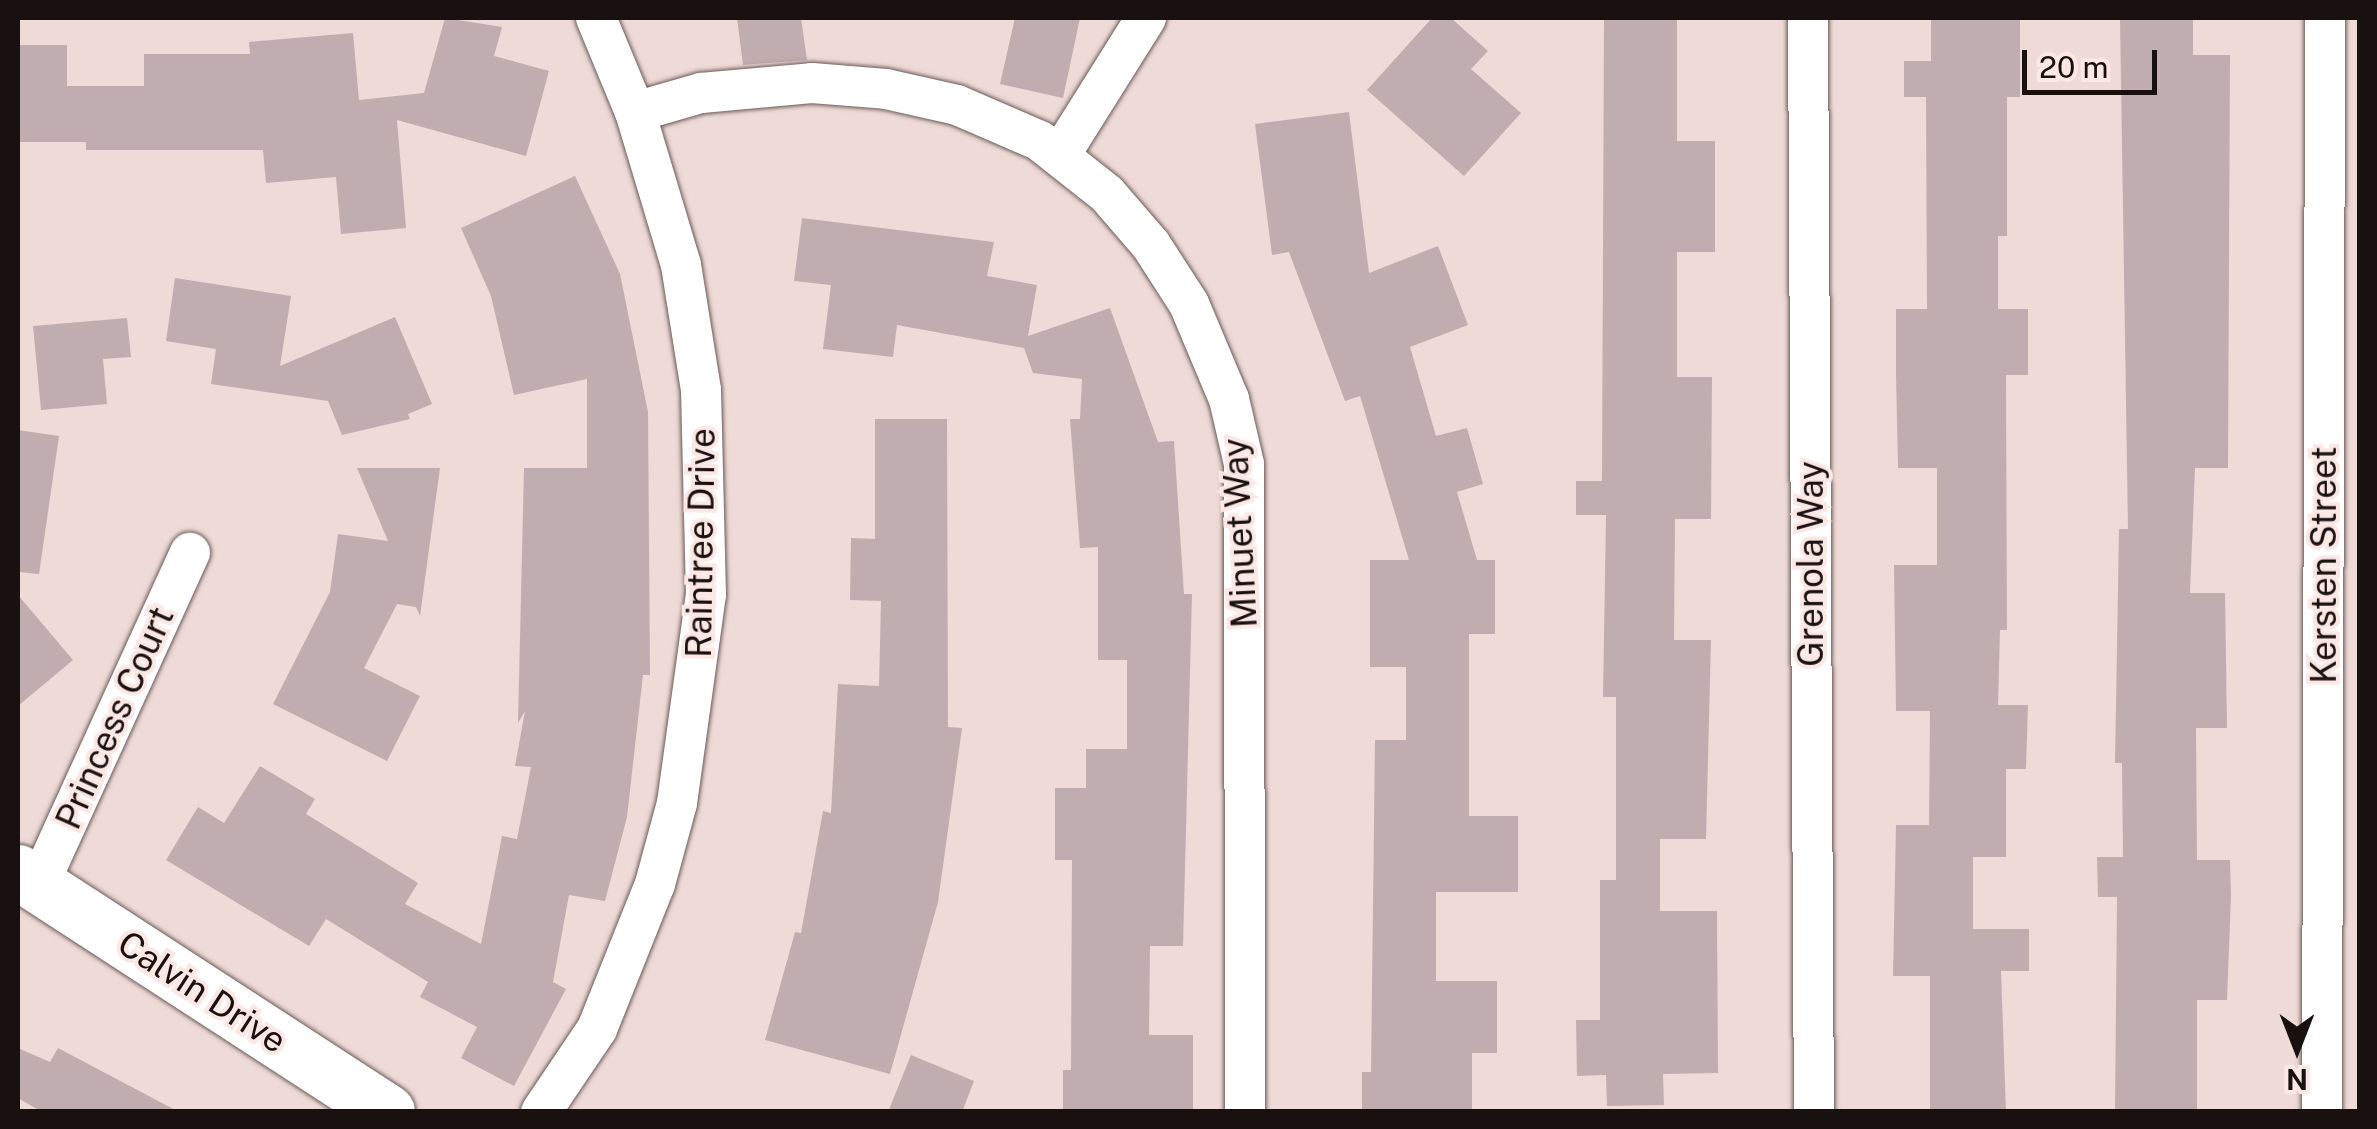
<!DOCTYPE html>
<html>
<head>
<meta charset="utf-8">
<style>
  body { margin:0 }
  #map { position:relative; width:2377px; height:1129px; overflow:hidden; background:#eedad7; font-family:"Public Sans",sans-serif }
  div>[style] { position:absolute }
  .building>* { inset:0; background:#c0adaf }
  .roads { filter:drop-shadow(0 0 2px #6b5a57) drop-shadow(0 0 2px #6b5a57) }
  .street>* { height:40px; margin:-20px; padding:0 20px; transform-origin:20px; border-radius:20px; background:#fff }
  .secondary>* { height:55px; margin:-27.5px; padding:0 27.5px; transform-origin:27.5px; border-radius:27.5px; background:#fff }
  span { translate:-50% -50%; white-space:nowrap; text-align:center; line-height:1.15; -webkit-text-stroke:8px #fbe7e4; paint-order:stroke }
  .street-label { font-size:35px; color:#181110 }
  .frame { position:absolute; inset:0; border:20px solid #181110; pointer-events:none }
  .north { position:absolute; left:2247px; top:999px; width:100px; height:100px; -webkit-text-stroke:8px #fbe7e4; paint-order:stroke; rotate:180deg; font-size:28px; font-weight:700; line-height:40px; text-align:center; color:#181110 }
  .north::after { content:''; display:block; margin:auto; width:35px; height:45px; background:#181110; clip-path:polygon(50% 0,100% 100%,50% 72%,0 100%) }
  .scale { position:absolute; left:2022px; top:50px; width:135px; height:45px; box-sizing:border-box; border:5px solid #181110; border-top:0; padding-left:12px; font-size:30px; line-height:35px; white-space:nowrap; color:#181110; -webkit-text-stroke:8px #fbe7e4; paint-order:stroke }
</style>
</head>
<body>
<div id="map">
  <div class="building">
    <div style="clip-path:polygon(445px 18px,502px 27px,494px 56px,549px 71px,526px 156px,397px 120px,406px 228px,341px 234px,336px 177px,266px 183px,263px 150px,86px 150px,86px 142px,18px 142px,18px 45px,67px 45px,67px 86px,144px 86px,144px 54px,250px 54px,249px 42px,353px 33px,359px 100px,424px 93px)"></div>
    <div style="clip-path:polygon(737px 18px,801px 18px,807px 60px,743px 65px)"></div>
    <div style="clip-path:polygon(1015px 18px,1080px 18px,1063px 98px,1000px 84px)"></div>
    <div style="clip-path:polygon(1432px 18px,1451px 18px,1488px 51px,1471px 69px,1521px 113px,1464px 176px,1367px 90px)"></div>
    <div style="clip-path:polygon(1604px 18px,1677px 18px,1677px 141px,1715px 141px,1715px 252px,1677px 252px,1677px 377px,1712px 377px,1711px 519px,1675px 519px,1674px 640px,1711px 640px,1706px 839px,1660px 839px,1660px 911px,1717px 911px,1718px 1073px,1663px 1074px,1664px 1105px,1607px 1106px,1606px 1075px,1577px 1076px,1576px 1020px,1600px 1020px,1600px 880px,1616px 880px,1616px 697px,1603px 697px,1606px 515px,1576px 515px,1576px 481px,1602px 481px)"></div>
    <div style="clip-path:polygon(1931px 18px,2020px 18px,2020px 97px,2007px 97px,2007px 236px,1998px 236px,1998px 309px,2028px 309px,2028px 375px,2006px 375px,2007px 630px,2000px 630px,1998px 705px,2028px 705px,2026px 769px,2006px 769px,2006px 857px,1973px 857px,1973px 929px,2029px 929px,2029px 971px,2001px 971px,2006px 1112px,1930px 1112px,1930px 976px,1893px 976px,1896px 825px,1929px 825px,1930px 711px,1896px 711px,1894px 565px,1937px 565px,1937px 468px,1898px 468px,1896px 375px,1896px 309px,1927px 309px,1926px 97px,1904px 97px,1904px 61px,1931px 61px)"></div>
    <div style="clip-path:polygon(2120px 18px,2193px 18px,2193px 55px,2230px 55px,2228px 468px,2195px 468px,2190px 593px,2225px 593px,2227px 728px,2196px 728px,2197px 860px,2230px 860px,2231px 896px,2227px 1000px,2197px 1000px,2197px 1112px,2115px 1112px,2117px 897px,2098px 897px,2097px 857px,2123px 857px,2122px 763px,2115px 763px,2119px 529px,2128px 529px)"></div>
    <div style="clip-path:polygon(1349px 112px,1369px 273px,1438px 246px,1468px 325px,1410px 347px,1436px 436px,1467px 428px,1483px 484px,1457px 492px,1477px 560px,1495px 560px,1495px 634px,1469px 634px,1469px 816px,1518px 816px,1518px 892px,1436px 892px,1436px 981px,1497px 981px,1497px 1053px,1472px 1053px,1472px 1112px,1362px 1112px,1362px 1072px,1371px 1072px,1375px 740px,1406px 740px,1406px 667px,1370px 667px,1370px 560px,1409px 560px,1360px 396px,1345px 401px,1289px 252px,1272px 255px,1255px 124px)"></div>
    <div style="clip-path:polygon(575px 176px,620px 274px,648px 412px,650px 675px,643px 675px,627px 817px,605px 901px,569px 895px,553px 982px,566px 989px,514px 1086px,461px 1058px,477px 1027px,420px 997px,428px 982px,326px 919px,309px 946px,166px 860px,198px 807px,224px 823px,260px 766px,315px 799px,306px 814px,418px 883px,405px 904px,481px 944px,502px 836px,517px 839px,531px 767px,515px 766px,525px 711px,518px 723px,524px 468px,587px 468px,587px 379px,514px 395px,491px 296px,461px 228px)"></div>
    <div style="clip-path:polygon(802px 218px,994px 242px,987px 276px,1037px 285px,1028px 336px,1110px 308px,1158px 442px,1174px 441px,1184px 594px,1192px 594px,1183px 946px,1150px 946px,1149px 1035px,1193px 1035px,1193px 1112px,1063px 1112px,1063px 1070px,1071px 1070px,1072px 860px,1055px 860px,1055px 788px,1086px 788px,1086px 749px,1127px 749px,1127px 660px,1098px 660px,1098px 547px,1080px 548px,1070px 419px,1080px 419px,1082px 379px,1033px 373px,1024px 348px,897px 325px,893px 357px,823px 349px,831px 285px,794px 281px)"></div>
    <div style="clip-path:polygon(175px 278px,291px 296px,280px 366px,395px 317px,432px 404px,408px 414px,410px 419px,342px 435px,328px 401px,211px 384px,216px 349px,166px 341px)"></div>
    <div style="clip-path:polygon(127px 318px,131px 357px,103px 359px,107px 404px,41px 410px,33px 326px)"></div>
    <div style="clip-path:polygon(875px 419px,947px 419px,948px 727px,962px 728px,938px 902px,890px 1074px,765px 1040px,795px 932px,801px 933px,823px 811px,831px 813px,838px 684px,879px 686px,881px 601px,850px 600px,851px 538px,875px 539px)"></div>
    <div style="clip-path:polygon(18px 430px,59px 436px,39px 574px,18px 572px)"></div>
    <div style="clip-path:polygon(357px 468px,440px 468px,420px 616px,416px 607px,397px 604px,364px 668px,420px 696px,387px 761px,273px 704px,330px 592px,338px 534px,388px 541px)"></div>
    <div style="clip-path:polygon(18px 595px,73px 660px,18px 706px)"></div>
    <div style="clip-path:polygon(18px 1048px,50px 1062px,58px 1048px,179px 1112px,42px 1112px,18px 1098px)"></div>
    <div style="clip-path:polygon(911px 1055px,974px 1081px,962px 1112px,888px 1112px)"></div>
  </div>
  <div class="roads">
    <div class="street">
      <div style="left:1808px;top:18px;width:1094px;rotate:89.69deg"></div>
      <div style="left:635px;top:112px;width:69px;rotate:-16.1deg"></div>
      <div style="left:701px;top:93px;width:111px;rotate:-5.1deg"></div>
      <div style="left:812px;top:83px;width:74px;rotate:4.6deg"></div>
      <div style="left:886px;top:89px;width:73px;rotate:12.7deg"></div>
      <div style="left:957px;top:105px;width:90px;rotate:23.4deg"></div>
      <div style="left:1040px;top:141px;width:85px;rotate:38.3deg"></div>
      <div style="left:1107px;top:194px;width:67px;rotate:49.2deg"></div>
      <div style="left:1151px;top:245px;width:70px;rotate:57.2deg"></div>
      <div style="left:1189px;top:304px;width:103px;rotate:67.2deg"></div>
      <div style="left:1229px;top:399px;width:67px;rotate:77deg"></div>
      <div style="left:1244px;top:464px;width:648px;rotate:89.91deg"></div>
      <div style="left:1060px;top:155px;width:162px;rotate:-57.9deg"></div>
      <div style="left:39px;top:884px;width:364px;rotate:-65.5deg"></div>
      <div style="left:541px;top:1112px;width:100px;rotate:-56deg"></div>
      <div style="left:597px;top:1029px;width:156px;rotate:-68.2deg"></div>
      <div style="left:655px;top:884px;width:84px;rotate:-74.8deg"></div>
      <div style="left:677px;top:803px;width:210px;rotate:-82.1deg"></div>
      <div style="left:706px;top:595px;width:205px;rotate:-91.4deg"></div>
      <div style="left:701px;top:390px;width:127px;rotate:-99.1deg"></div>
      <div style="left:681px;top:265px;width:160px;rotate:-106.7deg"></div>
      <div style="left:635px;top:112px;width:102px;rotate:-112.5deg"></div>
      <div style="left:2322px;top:1112px;width:1094px;rotate:-89.84deg"></div>
    </div>
    <div class="secondary">
      <div style="left:18px;top:872px;width:440px;rotate:33deg"></div>
    </div>
  </div>
  <div class="street-label">
    <span style="left:1240px;top:533px;rotate:-93deg">Minuet Way</span>
    <span style="left:701px;top:543px;rotate:-89deg">Raintree Drive</span>
    <span style="left:1811px;top:564px;rotate:-90deg">Grenola Way</span>
    <span style="left:2324px;top:565px;rotate:-90deg">Kersten Street</span>
    <span style="left:115px;top:718px;rotate:-66deg">Princess Court</span>
    <span style="left:202px;top:992px;rotate:33deg">Calvin Drive</span>
  </div>
  <div class="frame"></div>
  <div class="north">N</div>
  <div class="scale">20 m</div>
</div>
</body>
</html>
